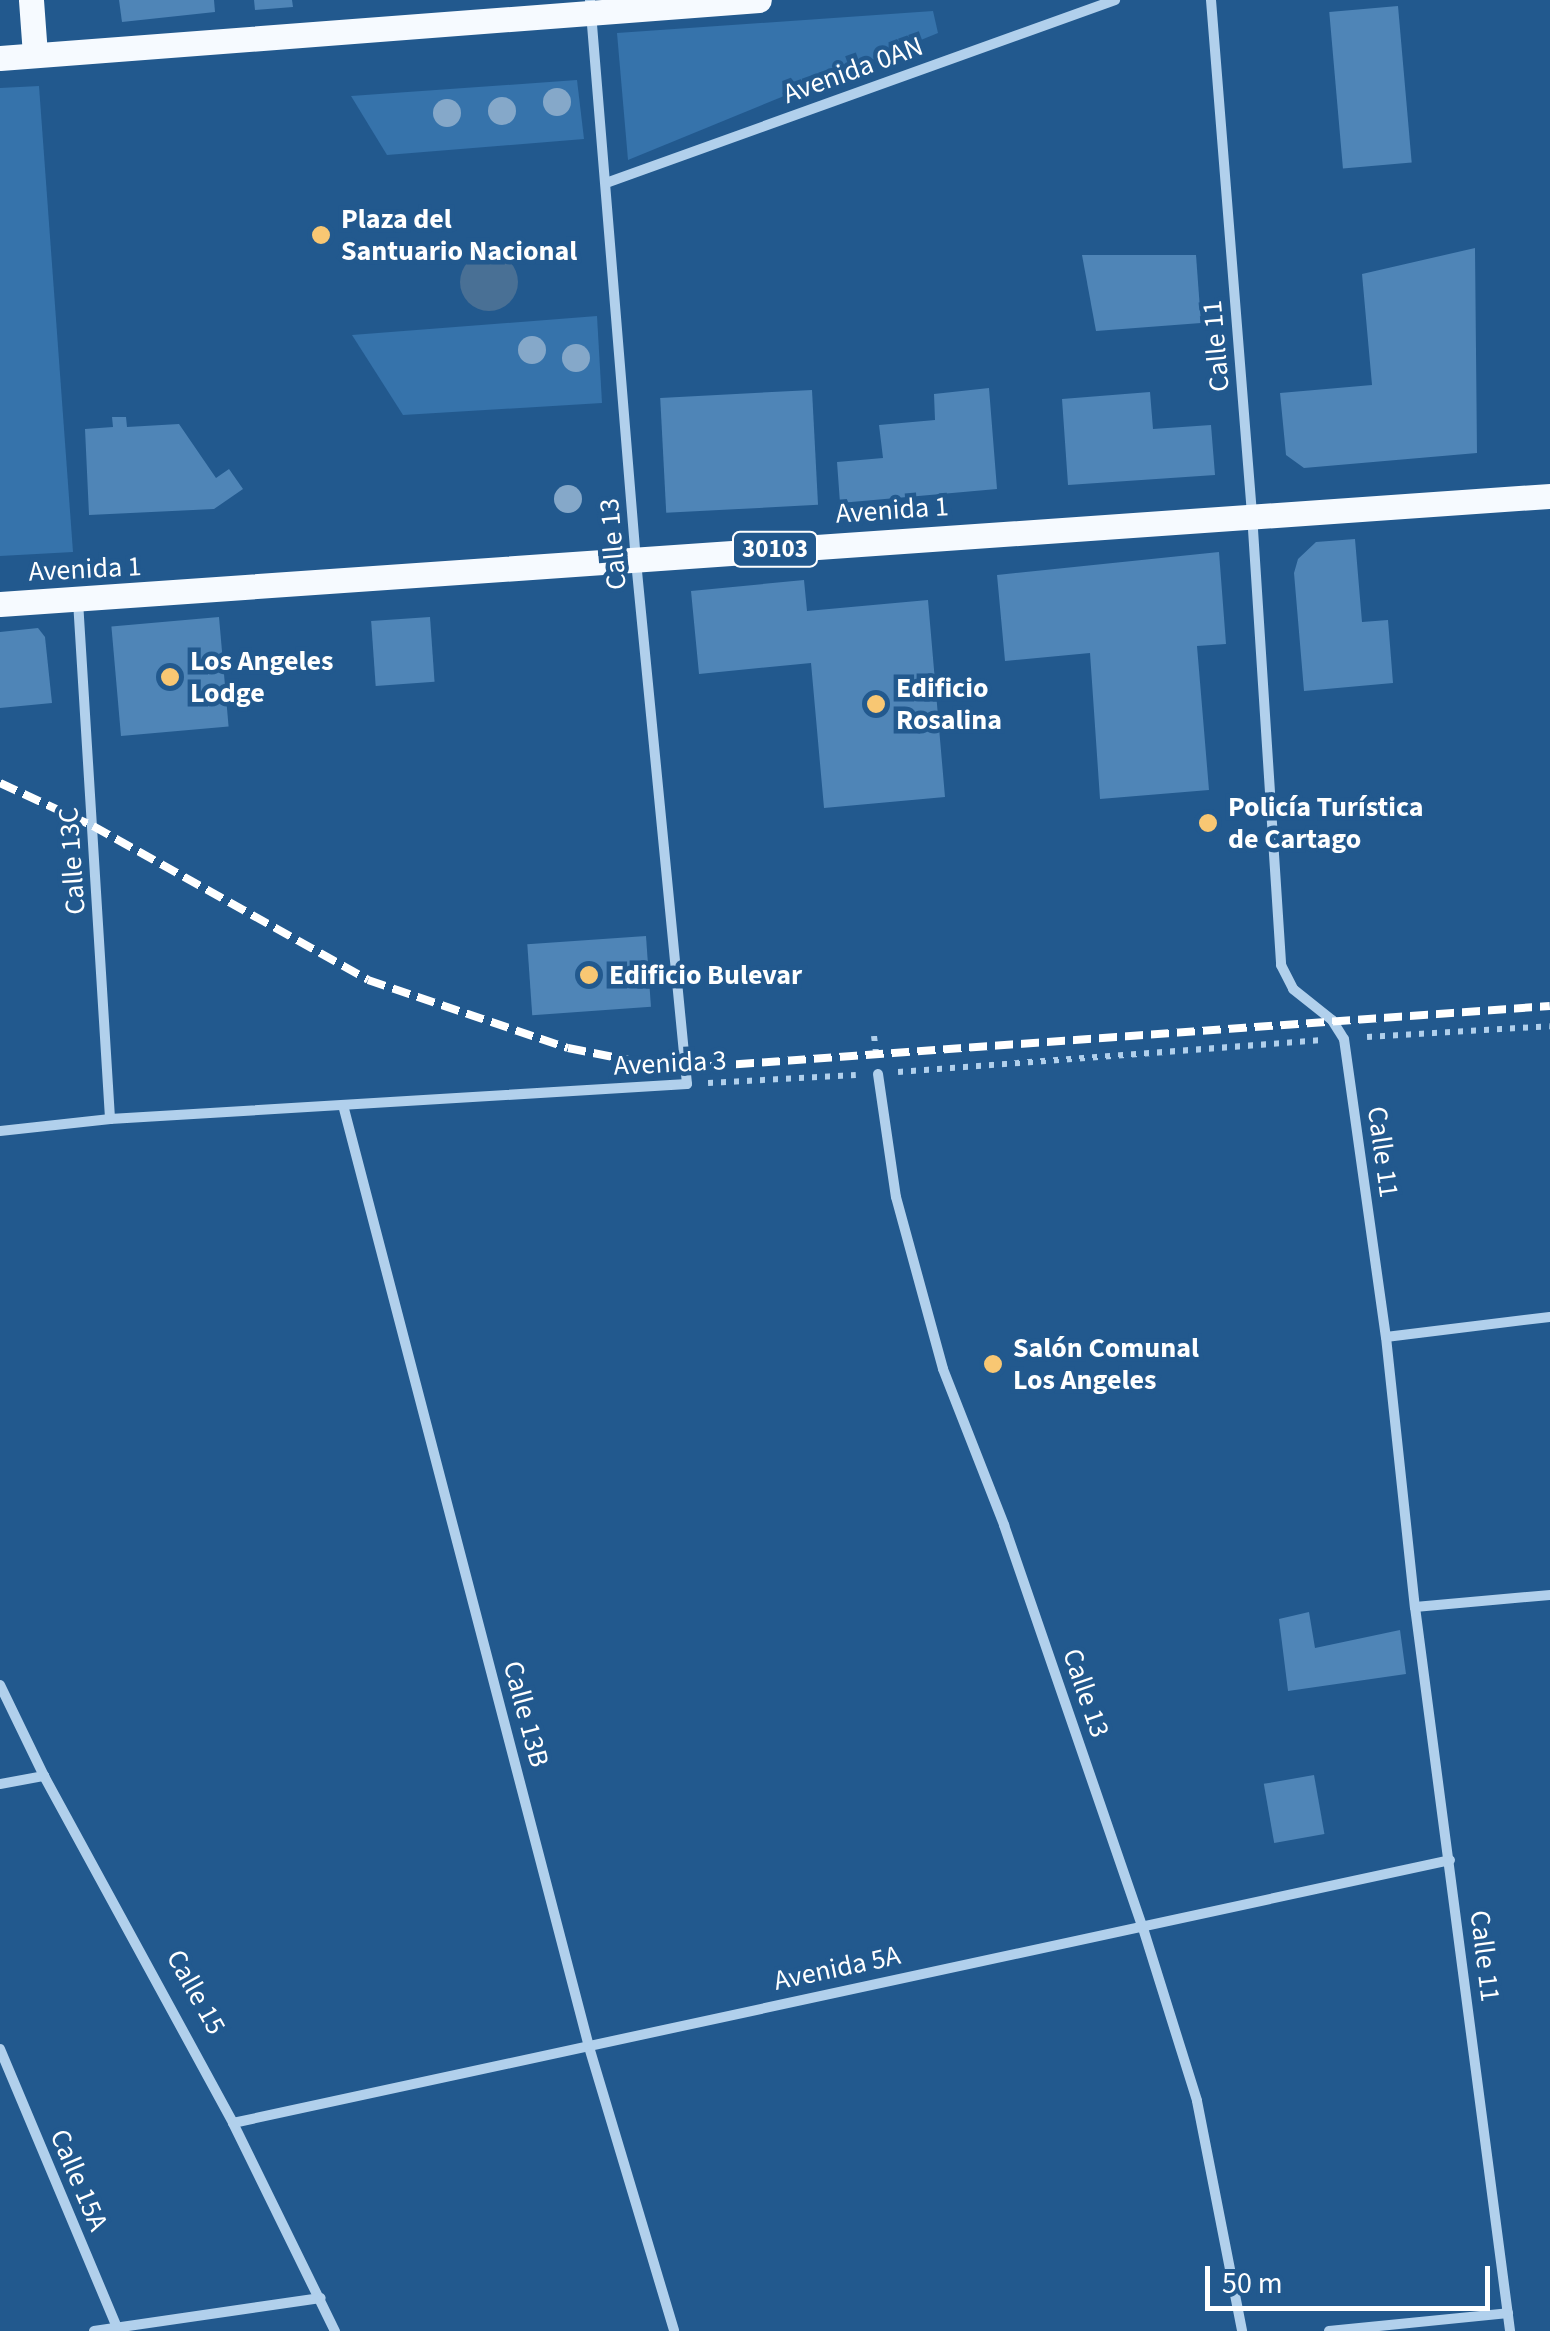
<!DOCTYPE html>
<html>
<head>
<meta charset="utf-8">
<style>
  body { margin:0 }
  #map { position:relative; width:1550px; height:2331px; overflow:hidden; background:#22598e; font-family:"Source Sans 3",sans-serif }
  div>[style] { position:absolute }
  .green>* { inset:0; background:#3673ab }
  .water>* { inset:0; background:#497095 }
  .round { border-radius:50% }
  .building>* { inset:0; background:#4f85b7; transform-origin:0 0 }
  .path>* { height:6px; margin-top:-3px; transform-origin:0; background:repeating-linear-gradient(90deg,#b1d0ec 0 5px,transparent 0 13px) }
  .minor>* { height:10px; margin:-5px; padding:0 5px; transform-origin:5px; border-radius:5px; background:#b1d0ec }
  .primary>* { height:25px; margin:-12.5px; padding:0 12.5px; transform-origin:12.5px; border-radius:12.5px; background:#f6faff }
  .rail>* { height:8px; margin-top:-4px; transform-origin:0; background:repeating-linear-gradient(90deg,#fff 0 18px,transparent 0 26px) }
  .trees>* { width:28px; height:28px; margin:-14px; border-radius:50%; background:#85a8c9 }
  .dots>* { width:28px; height:28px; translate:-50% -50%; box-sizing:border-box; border:5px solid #22598e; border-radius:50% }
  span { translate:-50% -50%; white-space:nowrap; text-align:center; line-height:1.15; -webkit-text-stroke:9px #22598e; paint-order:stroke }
  .shield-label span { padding:2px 8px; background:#22598e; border:2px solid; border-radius:8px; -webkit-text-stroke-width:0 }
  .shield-label { font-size:25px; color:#fff; font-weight:700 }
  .street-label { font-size:28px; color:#fff }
  .poi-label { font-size:28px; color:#fff; font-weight:700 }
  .left { translate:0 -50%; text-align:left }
  .scale { position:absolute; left:1205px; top:2266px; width:285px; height:45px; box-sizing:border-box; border:5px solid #fff; border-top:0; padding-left:12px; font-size:30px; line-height:35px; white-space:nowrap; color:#fff; -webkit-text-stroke:8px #22598e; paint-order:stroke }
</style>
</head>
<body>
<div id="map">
  <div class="green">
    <div style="clip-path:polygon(933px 11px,938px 33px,628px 160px,617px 33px)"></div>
    <div style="clip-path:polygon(577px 80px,584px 139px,387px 155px,351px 96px)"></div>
    <div style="clip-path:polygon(39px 86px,73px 552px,0 556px,0 88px)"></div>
    <div style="clip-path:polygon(597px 316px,602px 403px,403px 415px,352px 335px)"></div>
  </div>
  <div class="water">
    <div class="round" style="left:460px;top:253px;width:58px;height:58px"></div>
  </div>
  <div class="building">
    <div style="clip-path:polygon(119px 0,214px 0,215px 12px,122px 22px)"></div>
    <div style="clip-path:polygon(254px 0,292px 0,293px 7px,255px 10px)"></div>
    <div style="left:1398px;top:6px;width:157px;height:69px;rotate:85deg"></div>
    <div style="clip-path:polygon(1475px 248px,1477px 453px,1304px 468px,1286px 455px,1280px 393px,1372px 385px,1362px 274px)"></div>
    <div style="clip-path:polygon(1082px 255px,1196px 255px,1201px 323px,1096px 331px)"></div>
    <div style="clip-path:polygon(989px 388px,997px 489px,840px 503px,837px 462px,883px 458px,879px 425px,935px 420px,934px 394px)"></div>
    <div style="left:812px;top:390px;width:115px;height:152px;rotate:87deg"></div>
    <div style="clip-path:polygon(1150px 392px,1153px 429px,1211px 425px,1215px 475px,1068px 485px,1062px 399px)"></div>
    <div style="clip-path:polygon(112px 417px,126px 417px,127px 427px,179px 424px,216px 478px,229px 469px,243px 489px,214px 509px,89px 515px,85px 429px,113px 427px)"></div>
    <div style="clip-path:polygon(1355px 539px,1362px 622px,1388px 620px,1393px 683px,1304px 691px,1294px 573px,1298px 559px,1316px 542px)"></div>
    <div style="clip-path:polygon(1219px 552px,1226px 644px,1197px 646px,1209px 790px,1100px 799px,1090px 653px,1005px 661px,997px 575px)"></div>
    <div style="clip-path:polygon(804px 580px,807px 611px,928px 600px,945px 797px,824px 808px,811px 663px,699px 674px,691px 591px)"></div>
    <div style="left:219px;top:617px;width:110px;height:108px;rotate:85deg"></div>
    <div style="left:430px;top:617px;width:65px;height:59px;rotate:86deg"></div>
    <div style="clip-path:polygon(38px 628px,45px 637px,52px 703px,0 708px,0 632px)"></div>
    <div style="left:646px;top:936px;width:71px;height:119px;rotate:86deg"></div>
    <div style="clip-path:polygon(1309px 1612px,1315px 1648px,1400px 1630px,1406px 1674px,1288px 1691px,1279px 1619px)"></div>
    <div style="left:1314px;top:1775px;width:60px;height:51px;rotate:80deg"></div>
  </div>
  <div class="path">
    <div style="left:874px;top:1036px;width:16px;rotate:83deg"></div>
    <div style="left:1367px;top:1037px;width:183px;rotate:-3.4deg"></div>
    <div style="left:898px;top:1072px;width:422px;rotate:-4.3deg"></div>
    <div style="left:708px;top:1083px;width:148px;rotate:-3.1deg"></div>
  </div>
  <div class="minor">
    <div style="left:1211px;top:0;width:516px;rotate:85.44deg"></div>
    <div style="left:1252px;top:514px;width:452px;rotate:86.3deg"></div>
    <div style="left:1281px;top:965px;width:27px;rotate:63deg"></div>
    <div style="left:1293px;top:989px;width:50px;rotate:38.5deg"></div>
    <div style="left:1332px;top:1020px;width:22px;rotate:58deg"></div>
    <div style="left:1344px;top:1039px;width:301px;rotate:82deg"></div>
    <div style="left:1386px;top:1337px;width:272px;rotate:83.9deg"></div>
    <div style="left:1415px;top:1607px;width:730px;rotate:82.52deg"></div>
    <div style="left:606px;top:183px;width:541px;rotate:-19.77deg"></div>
    <div style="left:78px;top:601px;width:519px;rotate:86.46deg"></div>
    <div style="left:878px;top:1074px;width:124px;rotate:81.7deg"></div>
    <div style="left:896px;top:1197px;width:178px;rotate:74.7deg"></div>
    <div style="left:943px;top:1369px;width:168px;rotate:68.6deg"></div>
    <div style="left:1004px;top:1525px;width:423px;rotate:71deg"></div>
    <div style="left:1142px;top:1925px;width:184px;rotate:72.6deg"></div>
    <div style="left:1197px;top:2101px;width:234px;rotate:78.9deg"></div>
    <div style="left:343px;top:1105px;width:974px;rotate:75.36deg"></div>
    <div style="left:589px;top:2047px;width:296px;rotate:73.3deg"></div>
    <div style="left:0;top:1131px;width:111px;rotate:-6.2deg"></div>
    <div style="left:110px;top:1119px;width:578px;rotate:-3.47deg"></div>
    <div style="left:687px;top:1084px;width:525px;rotate:-95.57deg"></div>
    <div style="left:636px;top:561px;width:563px;rotate:-94.69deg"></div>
    <div style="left:1386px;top:1337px;width:165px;rotate:-7deg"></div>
    <div style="left:1415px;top:1607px;width:136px;rotate:-5.1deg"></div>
    <div style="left:0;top:1685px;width:101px;rotate:64.2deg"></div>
    <div style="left:44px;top:1776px;width:395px;rotate:61.4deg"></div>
    <div style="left:233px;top:2123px;width:232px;rotate:63.9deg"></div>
    <div style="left:0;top:1784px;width:45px;rotate:-10.3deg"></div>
    <div style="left:0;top:2049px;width:303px;rotate:67.2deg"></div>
    <div style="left:233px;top:2123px;width:1245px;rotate:-12.19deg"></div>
    <div style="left:94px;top:2331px;width:229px;rotate:-8.3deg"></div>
    <div style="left:1329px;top:2331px;width:180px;rotate:-5.7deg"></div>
  </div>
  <div class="primary">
    <div style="left:31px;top:0;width:54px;rotate:85.8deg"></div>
    <div style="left:0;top:58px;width:761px;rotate:-4.37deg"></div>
    <div style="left:0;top:604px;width:1554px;rotate:-3.99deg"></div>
  </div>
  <div class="rail">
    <div style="left:0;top:783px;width:102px;rotate:24.8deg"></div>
    <div style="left:93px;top:826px;width:315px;rotate:29.2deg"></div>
    <div style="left:368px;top:980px;width:211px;rotate:18.8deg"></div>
    <div style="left:568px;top:1048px;width:77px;rotate:11.2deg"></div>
    <div style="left:644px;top:1063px;width:40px;rotate:7.1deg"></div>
    <div style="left:684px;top:1068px;width:868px;rotate:-4.1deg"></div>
  </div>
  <div class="trees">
    <div style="left:557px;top:102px"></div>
    <div style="left:502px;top:111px"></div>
    <div style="left:447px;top:113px"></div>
    <div style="left:532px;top:350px"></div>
    <div style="left:576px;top:358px"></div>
    <div style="left:568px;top:499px"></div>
  </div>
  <div class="dots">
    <div style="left:321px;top:235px;background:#f8c773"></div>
    <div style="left:170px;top:677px;background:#f8c773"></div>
    <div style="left:876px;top:704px;background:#f8c773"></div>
    <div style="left:1208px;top:823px;background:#f8c773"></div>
    <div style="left:589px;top:975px;background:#f8c773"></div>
    <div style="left:993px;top:1364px;background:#f8c773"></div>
  </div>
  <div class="shield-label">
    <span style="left:775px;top:549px">30103</span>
  </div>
  <div class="street-label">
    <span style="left:853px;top:70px;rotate:-20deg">Avenida 0AN</span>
    <span style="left:1216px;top:346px;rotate:-95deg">Calle 11</span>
    <span style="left:892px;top:510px;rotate:-4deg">Avenida 1</span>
    <span style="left:613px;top:544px;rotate:-95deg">Calle 13</span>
    <span style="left:85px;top:569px;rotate:-3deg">Avenida 1</span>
    <span style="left:72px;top:861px;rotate:-94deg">Calle 13C</span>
    <span style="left:670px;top:1063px;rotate:-3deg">Avenida 3</span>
    <span style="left:1383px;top:1152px;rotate:82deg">Calle 11</span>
    <span style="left:1086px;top:1693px;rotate:71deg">Calle 13</span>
    <span style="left:526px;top:1714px;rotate:75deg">Calle 13B</span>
    <span style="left:1485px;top:1956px;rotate:83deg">Calle 11</span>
    <span style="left:837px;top:1968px;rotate:-12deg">Avenida 5A</span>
    <span style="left:196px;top:1992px;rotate:61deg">Calle 15</span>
    <span style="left:79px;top:2180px;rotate:67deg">Calle 15A</span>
  </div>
  <div class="poi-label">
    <span class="left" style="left:341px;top:235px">Plaza del<br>Santuario Nacional</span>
    <span class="left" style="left:190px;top:677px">Los Angeles<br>Lodge</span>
    <span class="left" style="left:896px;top:704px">Edificio<br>Rosalina</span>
    <span class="left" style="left:1228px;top:823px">Policía Turística<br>de Cartago</span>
    <span class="left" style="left:609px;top:975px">Edificio Bulevar</span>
    <span class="left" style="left:1013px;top:1364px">Salón Comunal<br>Los Angeles</span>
  </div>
  <div class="scale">50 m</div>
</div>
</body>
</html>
